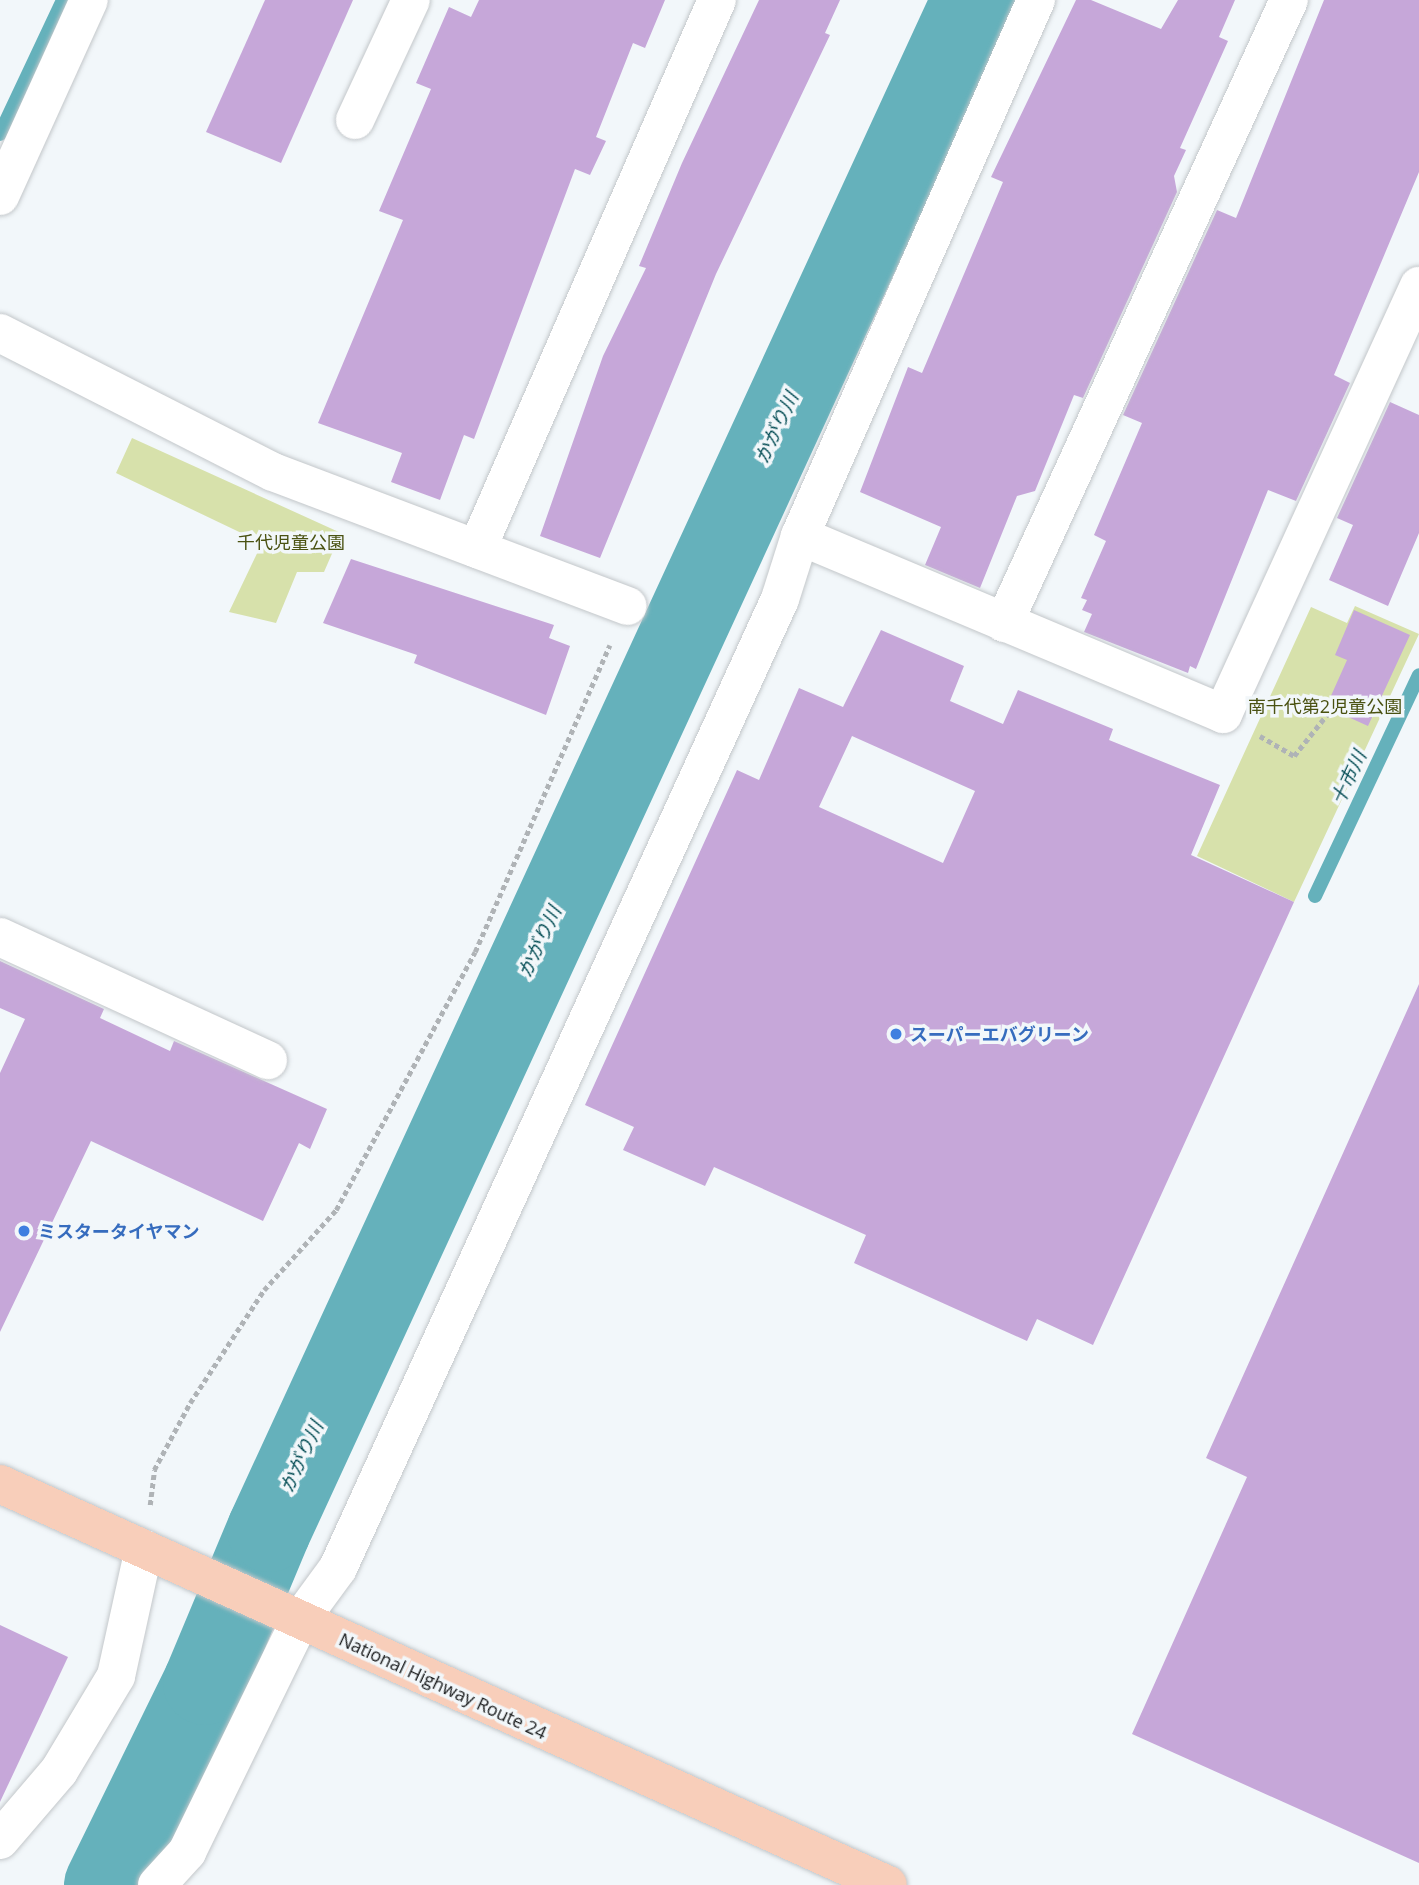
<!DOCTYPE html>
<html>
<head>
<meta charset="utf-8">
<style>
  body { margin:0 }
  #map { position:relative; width:1419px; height:1885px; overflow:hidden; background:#f2f7fa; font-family:"Open Sans","Noto Sans JP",sans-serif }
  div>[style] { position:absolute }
  .green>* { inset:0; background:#d7e1ab }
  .stream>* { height:14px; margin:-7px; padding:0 7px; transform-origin:7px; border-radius:7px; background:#65b1bb }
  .river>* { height:84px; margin:-42px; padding:0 42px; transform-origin:42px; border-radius:42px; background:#65b1bb }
  .building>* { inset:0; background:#c6a7d9 }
  .path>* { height:4.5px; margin-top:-2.25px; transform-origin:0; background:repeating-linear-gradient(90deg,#afb3b6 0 5px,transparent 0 8.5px) }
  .roads { filter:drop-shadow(0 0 2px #c3c7ca) drop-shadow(0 0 2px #c3c7ca) }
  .minor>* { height:38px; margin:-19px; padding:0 19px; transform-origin:19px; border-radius:19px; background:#fff }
  .trunk>* { height:38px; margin:-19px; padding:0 19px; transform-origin:19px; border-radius:19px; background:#f8ceba }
  .dots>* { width:19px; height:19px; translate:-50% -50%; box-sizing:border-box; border:4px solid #f2f7fa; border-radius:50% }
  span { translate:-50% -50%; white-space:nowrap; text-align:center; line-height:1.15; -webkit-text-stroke:7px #f2f7fa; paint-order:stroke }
  .park-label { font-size:18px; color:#4a5212 }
  .shop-label { font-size:18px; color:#366cbe; font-weight:700 }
  .left { translate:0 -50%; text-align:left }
  .street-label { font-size:18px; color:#1b1d1e }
  .water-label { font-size:19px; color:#024b53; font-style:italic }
</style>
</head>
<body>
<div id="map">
  <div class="green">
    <div style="clip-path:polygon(132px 438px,341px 533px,324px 572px,297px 572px,276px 623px,229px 612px,262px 543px,116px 473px)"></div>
    <div style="clip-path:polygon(1355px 606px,1419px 634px,1294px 902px,1197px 856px,1311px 607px,1347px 623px)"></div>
  </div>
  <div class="stream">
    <div style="left:0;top:134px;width:148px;rotate:-64.8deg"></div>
    <div style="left:1315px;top:896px;width:244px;rotate:-64.8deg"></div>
  </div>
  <div class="river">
    <div style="left:106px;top:1885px;width:225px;rotate:-63.9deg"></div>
    <div style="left:205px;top:1683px;width:166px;rotate:-67.3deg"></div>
    <div style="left:269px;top:1530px;width:1685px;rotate:-65.26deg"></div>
  </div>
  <div class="building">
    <div style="clip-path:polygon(265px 0,353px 0,281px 163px,206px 132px)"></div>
    <div style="clip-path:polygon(479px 0,665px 0,645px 48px,633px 43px,596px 137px,606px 141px,590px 175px,575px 169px,474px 439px,464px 435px,440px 500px,391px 482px,402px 453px,318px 423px,403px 220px,379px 211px,431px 89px,416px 83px,449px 7px,471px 17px)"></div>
    <div style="clip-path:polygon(759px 0,840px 0,825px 33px,830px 35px,716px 274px,600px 558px,540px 536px,603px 356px,646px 268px,639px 266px,682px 163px)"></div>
    <div style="clip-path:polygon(1076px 0,1091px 0,1161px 29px,1178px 0,1235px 0,1219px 37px,1228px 41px,1180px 148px,1186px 150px,1174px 176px,1177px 192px,1083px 398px,1074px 395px,1035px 491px,1017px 496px,980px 588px,925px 565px,941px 527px,860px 492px,908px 367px,922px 373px,1003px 182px,991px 177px)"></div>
    <div style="clip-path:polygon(1324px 0,1419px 0,1419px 172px,1334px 375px,1350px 383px,1296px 501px,1268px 490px,1196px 669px,1190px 666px,1188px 673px,1084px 632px,1092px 614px,1082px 610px,1087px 600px,1081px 598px,1106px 541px,1094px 535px,1142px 423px,1123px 415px,1217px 210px,1236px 218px)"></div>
    <div style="clip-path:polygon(1390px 402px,1419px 415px,1419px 533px,1388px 606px,1329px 580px,1353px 525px,1337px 518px)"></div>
    <div style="clip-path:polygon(351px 559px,554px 625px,549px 638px,570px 646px,546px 715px,414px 663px,417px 655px,323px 623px)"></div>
    <div style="clip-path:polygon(1354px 610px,1410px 635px,1368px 726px,1326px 707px,1347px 660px,1335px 655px)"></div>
    <div style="clip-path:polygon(evenodd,881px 630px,964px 666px,950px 701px,1003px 724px,1018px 690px,1113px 729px,1109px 740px,1220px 785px,1191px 855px,1294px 902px,1093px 1345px,1037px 1319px,1027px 1341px,854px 1263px,866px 1235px,714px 1167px,705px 1186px,623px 1150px,634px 1127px,585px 1105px,737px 770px,759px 780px,799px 688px,843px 707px,881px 630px,852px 736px,975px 791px,943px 863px,819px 807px,852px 736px)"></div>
    <div style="clip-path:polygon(0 961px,104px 1009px,100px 1018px,170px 1051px,174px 1041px,327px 1109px,310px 1149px,299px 1143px,263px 1221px,91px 1141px,0 1332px,0 1073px,25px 1019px,0 1008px)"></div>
    <div style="clip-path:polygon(1419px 984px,1419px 1863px,1132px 1734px,1247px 1477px,1206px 1458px)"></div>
    <div style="clip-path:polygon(0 1625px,68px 1657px,0 1802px)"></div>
  </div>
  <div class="path">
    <div style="left:1260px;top:736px;width:39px;rotate:30deg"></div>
    <div style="left:1294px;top:756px;width:56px;rotate:-51.5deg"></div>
    <div style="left:150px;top:1505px;width:35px;rotate:-83deg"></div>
    <div style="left:154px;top:1470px;width:76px;rotate:-61.8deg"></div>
    <div style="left:190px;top:1403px;width:135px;rotate:-56.8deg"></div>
    <div style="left:264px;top:1290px;width:108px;rotate:-48deg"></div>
    <div style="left:336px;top:1210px;width:293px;rotate:-61.7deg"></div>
    <div style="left:475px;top:952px;width:335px;rotate:-66.3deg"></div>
  </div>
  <div class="roads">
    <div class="minor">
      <div style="left:355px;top:120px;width:132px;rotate:-65deg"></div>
      <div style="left:0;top:196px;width:215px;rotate:-65.6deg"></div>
      <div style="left:0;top:333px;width:306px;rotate:27deg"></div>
      <div style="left:273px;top:472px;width:379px;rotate:20.7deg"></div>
      <div style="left:800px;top:536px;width:459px;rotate:22.8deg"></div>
      <div style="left:1223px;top:714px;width:471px;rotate:-65.4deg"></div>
      <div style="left:477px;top:549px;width:599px;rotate:-66.39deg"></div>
      <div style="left:1004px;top:623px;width:685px;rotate:-65.42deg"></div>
      <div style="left:0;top:937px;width:295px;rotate:24.7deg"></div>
      <div style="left:0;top:1840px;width:91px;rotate:-49.5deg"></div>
      <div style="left:59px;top:1771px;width:111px;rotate:-59deg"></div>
      <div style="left:116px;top:1676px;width:130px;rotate:-77.6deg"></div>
      <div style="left:157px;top:1885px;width:45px;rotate:-47.7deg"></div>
      <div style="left:187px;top:1852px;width:258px;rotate:-64deg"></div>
      <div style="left:300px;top:1620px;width:64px;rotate:-53.8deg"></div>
      <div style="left:338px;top:1568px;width:1065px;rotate:-65.48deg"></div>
      <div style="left:780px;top:599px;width:66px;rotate:-72.4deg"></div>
      <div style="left:800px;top:536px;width:586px;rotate:-66.24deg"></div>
    </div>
    <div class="trunk">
      <div style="left:0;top:1484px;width:974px;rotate:24.3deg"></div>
    </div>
  </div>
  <div class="dots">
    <div style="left:896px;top:1034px;background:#3f7fe0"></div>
    <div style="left:24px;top:1231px;background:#3f7fe0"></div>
  </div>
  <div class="park-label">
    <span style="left:291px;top:542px">千代児童公園</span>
    <span style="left:1325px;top:706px">南千代第2児童公園</span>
  </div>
  <div class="shop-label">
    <span class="left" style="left:910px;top:1034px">スーパーエバグリーン</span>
    <span class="left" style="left:38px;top:1231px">ミスタータイヤマン</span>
  </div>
  <div class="street-label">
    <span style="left:443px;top:1686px;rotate:25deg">National Highway Route 24</span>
  </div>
  <div class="water-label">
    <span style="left:777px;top:428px;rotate:-65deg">かがり川</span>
    <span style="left:1349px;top:778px;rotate:-65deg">十市川</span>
    <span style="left:540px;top:942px;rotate:-65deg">かがり川</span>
    <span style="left:302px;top:1457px;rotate:-65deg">かがり川</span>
  </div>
</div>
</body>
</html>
